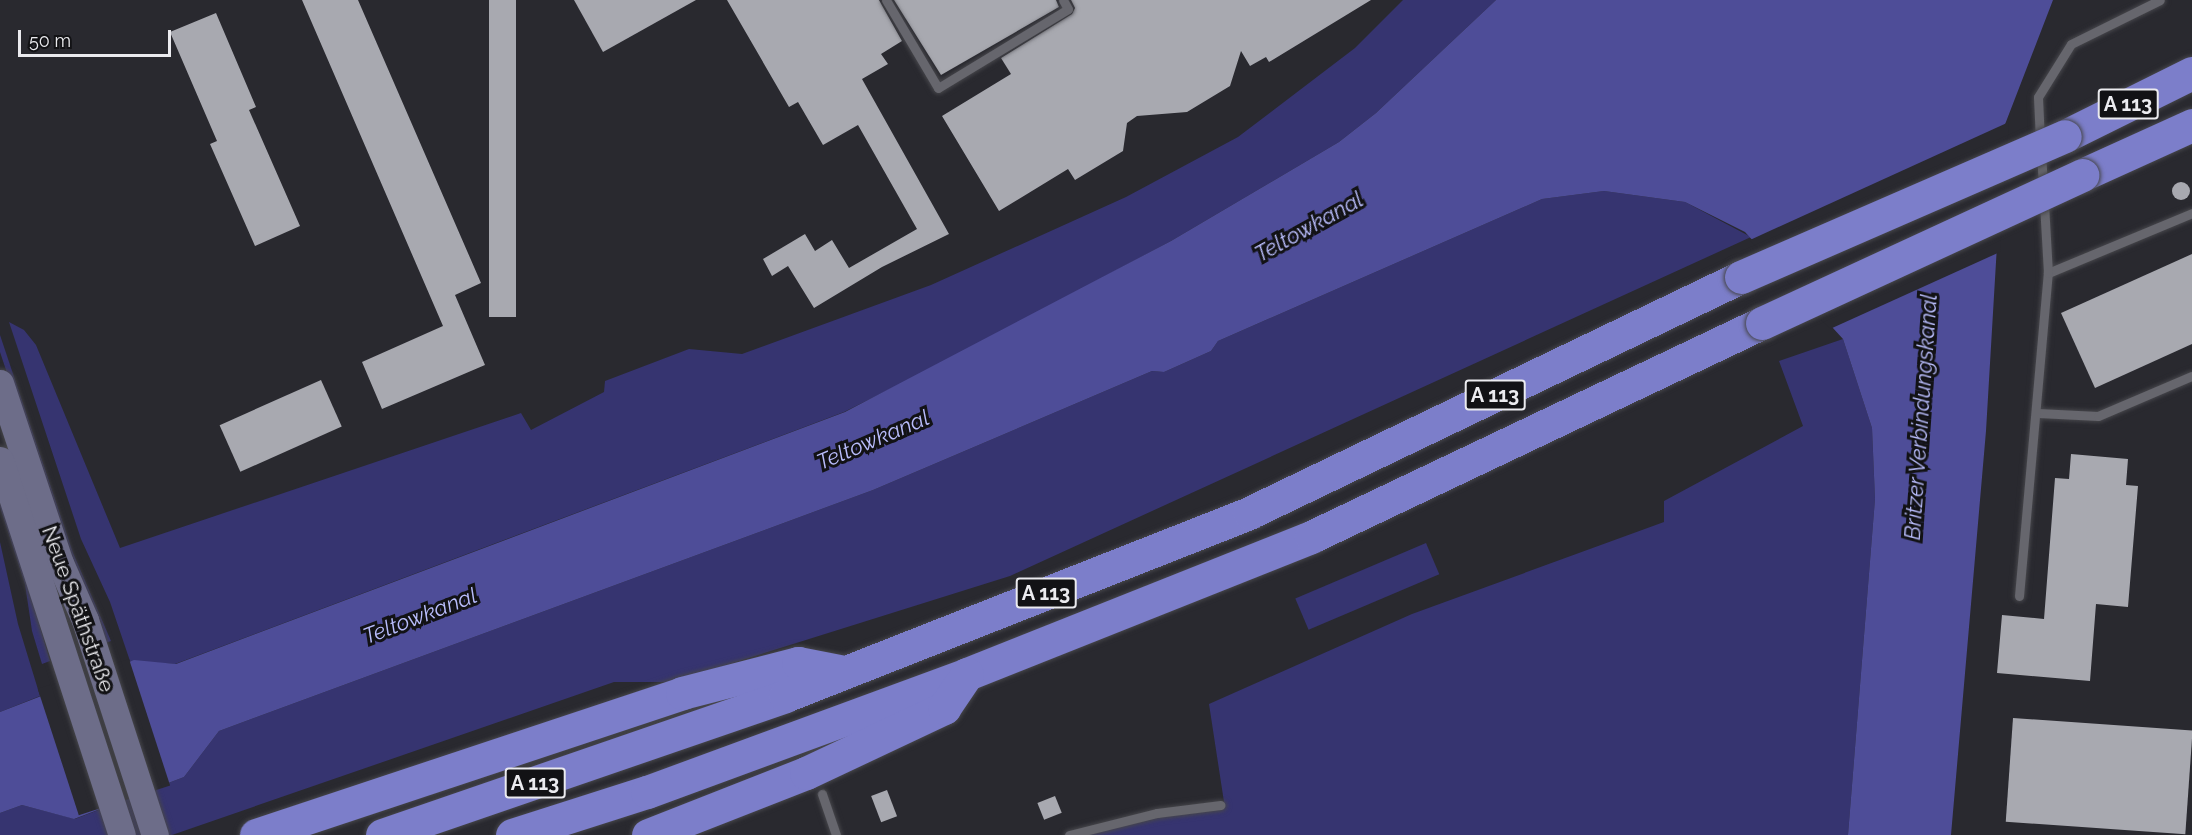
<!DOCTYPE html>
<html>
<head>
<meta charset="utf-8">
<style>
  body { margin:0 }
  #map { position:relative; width:2192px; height:835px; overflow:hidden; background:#29292f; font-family:Raleway,sans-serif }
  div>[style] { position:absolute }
  .green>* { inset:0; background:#363470; transform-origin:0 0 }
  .water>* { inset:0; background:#4e4d98 }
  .pier>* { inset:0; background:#29292f; transform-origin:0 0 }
  .building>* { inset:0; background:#a8a9b0; transform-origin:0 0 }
  .round { border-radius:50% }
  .roads { filter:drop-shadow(0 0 2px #46464b) drop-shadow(0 0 2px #46464b) }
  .lane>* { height:9px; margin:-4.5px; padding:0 4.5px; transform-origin:4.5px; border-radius:4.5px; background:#66666d }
  .secondary>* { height:27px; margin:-13.5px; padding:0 13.5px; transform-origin:13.5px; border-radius:13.5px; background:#6d6d89 }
  .highway>* { height:33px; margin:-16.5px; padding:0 16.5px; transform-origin:16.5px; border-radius:16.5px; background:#7c7eca }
  .bridges { filter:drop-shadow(0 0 2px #46464b) drop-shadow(0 0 2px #46464b) }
  .highway-bridge>* { height:33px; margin:-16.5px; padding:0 16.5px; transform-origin:16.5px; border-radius:16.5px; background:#7c7eca }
  span { translate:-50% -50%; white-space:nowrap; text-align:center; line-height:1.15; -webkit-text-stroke:6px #121215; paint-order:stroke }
  .shield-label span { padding:2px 4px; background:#121215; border:2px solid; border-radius:4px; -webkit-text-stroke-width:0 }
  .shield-label { font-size:20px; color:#ebebef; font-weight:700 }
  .street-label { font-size:21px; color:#ebebef }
  .water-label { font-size:22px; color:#b8bcfb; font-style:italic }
  .scale { position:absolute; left:18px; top:30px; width:153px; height:27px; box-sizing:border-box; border:3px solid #ebebef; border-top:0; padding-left:8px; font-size:18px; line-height:21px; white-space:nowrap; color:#ebebef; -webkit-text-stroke:4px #121215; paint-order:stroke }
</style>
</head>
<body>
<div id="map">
  <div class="green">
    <div style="clip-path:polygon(1403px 0,1496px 0,1376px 113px,1339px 142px,1171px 241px,946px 361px,844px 412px,175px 664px,130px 661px,110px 602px,81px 539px,9px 322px,24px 330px,36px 345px,120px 548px,521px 413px,531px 430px,604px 392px,605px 381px,689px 349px,742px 354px,931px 285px,1126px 197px,1238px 137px,1355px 48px)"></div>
    <div style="clip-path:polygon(1604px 191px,1685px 202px,1751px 237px,1010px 576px,672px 682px,614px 682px,172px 835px,0 835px,0 813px,22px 805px,75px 819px,184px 777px,219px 731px,873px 490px,1152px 371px,1164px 372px,1211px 351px,1218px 341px,1542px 199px)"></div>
    <div style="clip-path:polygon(0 335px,73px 553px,111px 641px,103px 644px,66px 550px,0 352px)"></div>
    <div style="clip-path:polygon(1843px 339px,1872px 428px,1875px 499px,1848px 835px,1067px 835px,1224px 802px,1209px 704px,1412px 614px,1664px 522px,1664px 501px,1803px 426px,1779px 361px)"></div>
    <div style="clip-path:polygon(0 489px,50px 661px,42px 664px,32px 631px,25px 584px,0 507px)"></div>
    <div style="clip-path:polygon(0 542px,18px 624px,40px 696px,0 712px)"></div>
    <div style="left:1426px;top:543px;width:34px;height:142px;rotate:67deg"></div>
  </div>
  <div class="water">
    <div style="clip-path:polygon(1496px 0,2053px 0,2004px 127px,1986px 431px,1951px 835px,1848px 835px,1875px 499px,1872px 428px,1843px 339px,1745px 232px,1685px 202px,1604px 191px,1542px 199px,1218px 341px,1211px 351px,1164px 372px,1152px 371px,873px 490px,219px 731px,184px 777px,74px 819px,22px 805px,0 813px,0 712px,134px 660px,176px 664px,845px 412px,1171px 241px,1339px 142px,1376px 113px)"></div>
  </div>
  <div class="pier">
    <div style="clip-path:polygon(2009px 122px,2000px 252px,1830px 329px,1750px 240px)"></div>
    <div style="left:129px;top:659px;width:133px;height:96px;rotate:72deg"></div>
  </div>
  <div class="building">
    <div style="clip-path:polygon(302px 0,358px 0,481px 283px,455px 295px,485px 365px,382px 409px,362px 362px,443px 326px)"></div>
    <div style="left:489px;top:0;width:27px;height:317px"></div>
    <div style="clip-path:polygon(574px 0,696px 0,603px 52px)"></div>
    <div style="clip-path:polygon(727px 0,879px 0,902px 41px,881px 54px,888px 64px,862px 79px,949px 234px,882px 267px,814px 308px,788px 266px,772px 276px,763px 259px,805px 234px,815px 251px,832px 240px,849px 268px,917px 229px,858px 125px,823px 145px,798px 102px,789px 107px)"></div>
    <div style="clip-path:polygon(894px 0,1056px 0,1059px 7px,941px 75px)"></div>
    <div style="clip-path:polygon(1071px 0,1371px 0,1269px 62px,1266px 57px,1250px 66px,1241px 51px,1230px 86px,1187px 112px,1137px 116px,1127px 123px,1123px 151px,1075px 180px,1068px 169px,999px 211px,942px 116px,1011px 74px,1001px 58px,1072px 14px,1075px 8px)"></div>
    <div style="clip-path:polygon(216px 13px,256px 107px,249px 110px,300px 226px,255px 246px,210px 144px,217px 141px,170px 32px)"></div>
    <div class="round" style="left:2172px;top:182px;width:18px;height:18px"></div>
    <div style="clip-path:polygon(2192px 254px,2192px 344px,2095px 388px,2061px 313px)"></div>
    <div style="left:321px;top:380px;width:51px;height:111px;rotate:66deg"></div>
    <div style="clip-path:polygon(2071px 454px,2128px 459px,2126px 485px,2138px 486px,2128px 607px,2096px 604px,2090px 681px,1997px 673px,2002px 615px,2044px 619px,2055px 478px,2069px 479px)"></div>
    <div style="left:2013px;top:718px;width:180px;height:104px;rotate:4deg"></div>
    <div style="left:887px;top:790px;width:28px;height:17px;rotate:69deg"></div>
    <div style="left:1055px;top:796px;width:18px;height:19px;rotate:68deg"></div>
  </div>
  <div class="roads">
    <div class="lane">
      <div style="left:886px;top:0;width:102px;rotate:59.4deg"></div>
      <div style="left:938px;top:88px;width:152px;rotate:-31.3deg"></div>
      <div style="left:1068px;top:9px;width:10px;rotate:-119deg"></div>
      <div style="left:2040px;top:140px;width:43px;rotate:-92.7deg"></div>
      <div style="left:2038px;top:97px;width:62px;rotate:-58.1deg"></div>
      <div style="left:2071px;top:44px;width:99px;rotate:-26.3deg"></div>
      <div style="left:2048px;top:273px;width:156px;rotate:-22.6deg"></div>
      <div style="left:2038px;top:413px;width:60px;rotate:2.9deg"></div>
      <div style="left:2098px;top:416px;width:102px;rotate:-23.1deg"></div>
      <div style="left:2019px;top:596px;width:324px;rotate:-84.9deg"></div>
      <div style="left:2048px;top:273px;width:120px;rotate:-93.3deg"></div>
      <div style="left:822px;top:794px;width:43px;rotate:71.1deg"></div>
      <div style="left:1069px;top:835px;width:91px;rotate:-14deg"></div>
      <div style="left:1157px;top:813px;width:64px;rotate:-7.2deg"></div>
    </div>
    <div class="secondary">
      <div style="left:0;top:383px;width:190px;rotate:71.6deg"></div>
      <div style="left:60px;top:563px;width:62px;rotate:66.3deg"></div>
      <div style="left:85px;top:620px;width:226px;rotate:72deg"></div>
      <div style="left:0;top:460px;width:394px;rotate:72deg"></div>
    </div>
    <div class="highway">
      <div style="left:2065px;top:136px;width:142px;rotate:-26.4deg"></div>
      <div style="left:2082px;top:175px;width:121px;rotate:-24.4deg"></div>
      <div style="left:256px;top:835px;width:449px;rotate:-18.4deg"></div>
      <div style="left:682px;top:693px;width:120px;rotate:-14.5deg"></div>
      <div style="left:798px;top:663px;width:47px;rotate:11.1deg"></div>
      <div style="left:382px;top:835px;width:426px;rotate:-19deg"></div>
      <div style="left:785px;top:696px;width:499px;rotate:-21.5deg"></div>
      <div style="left:1249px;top:513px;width:546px;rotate:-25.63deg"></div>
      <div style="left:512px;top:835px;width:142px;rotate:-17.7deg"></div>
      <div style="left:647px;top:792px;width:341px;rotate:-20.2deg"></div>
      <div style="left:967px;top:674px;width:370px;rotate:-21.7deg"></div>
      <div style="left:1311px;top:537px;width:499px;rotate:-25.4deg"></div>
      <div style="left:648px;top:835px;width:170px;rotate:-21.4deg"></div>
      <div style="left:806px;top:773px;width:153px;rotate:-25.2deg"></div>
      <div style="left:944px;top:708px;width:41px;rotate:-55.9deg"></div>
    </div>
  </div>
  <div class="bridges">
    <div class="highway-bridge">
      <div style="left:1741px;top:277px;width:353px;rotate:-23.5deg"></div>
      <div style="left:1762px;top:323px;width:353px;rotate:-24.8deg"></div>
    </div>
  </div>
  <div class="shield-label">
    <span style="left:2128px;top:104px">A 113</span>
    <span style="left:1495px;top:395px">A 113</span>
    <span style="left:1046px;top:593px">A 113</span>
    <span style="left:535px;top:783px">A 113</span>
  </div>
  <div class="street-label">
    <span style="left:78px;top:609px;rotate:70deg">Neue Späthstraße</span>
  </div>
  <div class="water-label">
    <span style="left:1309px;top:227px;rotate:-29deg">Teltowkanal</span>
    <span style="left:1921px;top:417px;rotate:-86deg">Britzer Verbindungskanal</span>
    <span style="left:873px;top:440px;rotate:-23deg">Teltowkanal</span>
    <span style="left:420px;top:616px;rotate:-21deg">Teltowkanal</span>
  </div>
  <div class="scale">50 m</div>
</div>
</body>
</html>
